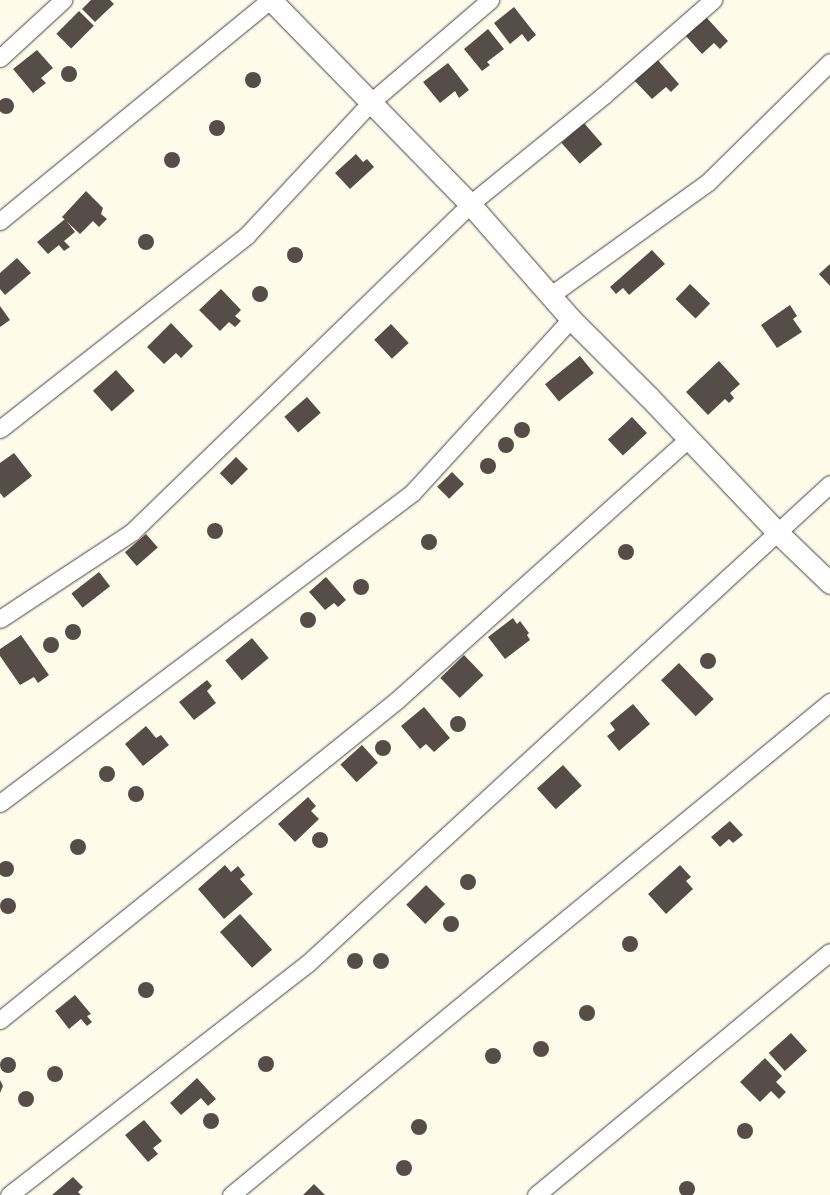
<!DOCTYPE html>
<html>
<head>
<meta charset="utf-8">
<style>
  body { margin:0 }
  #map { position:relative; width:830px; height:1195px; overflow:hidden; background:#fffbeb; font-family:Merriweather,serif }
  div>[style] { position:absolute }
  .building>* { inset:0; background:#564d48; transform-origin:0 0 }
  .round { border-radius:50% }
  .roads { filter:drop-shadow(0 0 1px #3f3f3f) drop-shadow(0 0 1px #3f3f3f) }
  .minor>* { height:17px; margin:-8.5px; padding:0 8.5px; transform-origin:8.5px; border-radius:8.5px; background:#fff }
  .tertiary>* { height:21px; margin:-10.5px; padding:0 10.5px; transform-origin:10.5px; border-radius:10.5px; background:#fff }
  span { translate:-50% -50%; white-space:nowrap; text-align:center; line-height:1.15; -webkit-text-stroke:4px #fff; paint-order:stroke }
</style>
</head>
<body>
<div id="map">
  <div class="building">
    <div style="clip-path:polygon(91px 0,110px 0,114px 4px,95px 22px,82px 9px)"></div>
    <div style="clip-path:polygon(514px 7px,536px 35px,528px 42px,522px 34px,510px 44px,494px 23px)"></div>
    <div style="left:79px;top:11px;width:21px;height:32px;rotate:45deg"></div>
    <div style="clip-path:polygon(706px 17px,728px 41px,720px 49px,714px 43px,702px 54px,685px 35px)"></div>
    <div style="clip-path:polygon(488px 29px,504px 49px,487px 62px,490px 65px,482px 71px,464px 49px)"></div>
    <div style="clip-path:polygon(37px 50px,53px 68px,41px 78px,46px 83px,33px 93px,13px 69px)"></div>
    <div style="clip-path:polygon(655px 57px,679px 84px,671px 92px,666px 87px,652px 99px,632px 78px)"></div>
    <div style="clip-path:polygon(448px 63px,469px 90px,459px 98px,455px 91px,440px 103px,423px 82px)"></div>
    <div class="round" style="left:61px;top:66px;width:16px;height:16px"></div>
    <div class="round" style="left:245px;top:72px;width:16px;height:16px"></div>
    <div class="round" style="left:-2px;top:98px;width:16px;height:16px"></div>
    <div class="round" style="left:209px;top:120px;width:16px;height:16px"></div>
    <div style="left:584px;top:123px;width:28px;height:30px;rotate:49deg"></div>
    <div class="round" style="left:164px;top:152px;width:16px;height:16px"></div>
    <div style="clip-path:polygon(356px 154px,363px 162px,367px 159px,374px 167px,350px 189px,335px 173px)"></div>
    <div style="clip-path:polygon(86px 191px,103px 208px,101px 214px,107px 219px,99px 227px,93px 221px,80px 234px,62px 217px)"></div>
    <div style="clip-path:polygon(65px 219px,75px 232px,64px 241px,70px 247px,64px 251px,59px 245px,48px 254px,37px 242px)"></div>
    <div class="round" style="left:138px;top:234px;width:16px;height:16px"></div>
    <div class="round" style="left:287px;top:247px;width:16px;height:16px"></div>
    <div style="clip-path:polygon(652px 250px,665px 264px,629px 295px,623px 288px,616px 294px,610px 287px)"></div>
    <div style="clip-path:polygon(17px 258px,31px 273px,5px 295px,0 289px,0 273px)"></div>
    <div style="clip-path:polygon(830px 264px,830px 286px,819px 274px)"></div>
    <div style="left:690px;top:284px;width:28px;height:21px;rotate:44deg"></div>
    <div class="round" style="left:252px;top:286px;width:16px;height:16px"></div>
    <div style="clip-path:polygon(221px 289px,241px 310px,235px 316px,241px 321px,235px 327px,229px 322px,220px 331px,199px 310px)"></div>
    <div style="clip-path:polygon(790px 305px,797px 316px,793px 319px,802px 332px,777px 348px,761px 325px)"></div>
    <div style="clip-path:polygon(0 306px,10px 320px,0 327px)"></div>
    <div style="clip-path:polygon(171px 323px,193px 346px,181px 358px,176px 353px,164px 364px,147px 347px)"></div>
    <div style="left:391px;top:324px;width:26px;height:23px;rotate:47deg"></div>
    <div style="left:580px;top:356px;width:22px;height:45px;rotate:51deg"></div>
    <div style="clip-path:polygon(719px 361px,740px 384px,730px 393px,734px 398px,729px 403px,725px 399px,708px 415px,686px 392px)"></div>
    <div style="left:116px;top:370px;width:28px;height:31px;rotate:48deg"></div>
    <div style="left:307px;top:397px;width:21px;height:30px;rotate:49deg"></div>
    <div style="left:632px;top:417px;width:22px;height:33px;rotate:47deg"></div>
    <div class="round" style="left:514px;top:422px;width:16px;height:16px"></div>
    <div class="round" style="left:498px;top:437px;width:16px;height:16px"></div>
    <div style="clip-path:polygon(14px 453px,32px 476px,4px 498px,0 493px,0 463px)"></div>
    <div style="left:236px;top:457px;width:17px;height:23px;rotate:45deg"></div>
    <div class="round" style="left:480px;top:458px;width:16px;height:16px"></div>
    <div style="left:452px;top:472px;width:17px;height:21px;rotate:45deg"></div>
    <div class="round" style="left:207px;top:523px;width:16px;height:16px"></div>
    <div class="round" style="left:421px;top:534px;width:16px;height:16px"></div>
    <div style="left:146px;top:534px;width:18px;height:28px;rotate:49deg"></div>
    <div class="round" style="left:618px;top:544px;width:16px;height:16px"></div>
    <div style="left:99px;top:572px;width:18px;height:35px;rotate:52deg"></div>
    <div style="clip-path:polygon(326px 577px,346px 600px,338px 607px,334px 603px,325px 610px,309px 592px)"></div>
    <div class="round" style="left:353px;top:579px;width:16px;height:16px"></div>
    <div class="round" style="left:300px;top:612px;width:16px;height:16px"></div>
    <div style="clip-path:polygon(513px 618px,517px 624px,520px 621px,529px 633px,527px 635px,530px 640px,505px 659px,488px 637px)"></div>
    <div class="round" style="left:65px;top:624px;width:16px;height:16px"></div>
    <div style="clip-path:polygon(21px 635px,49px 675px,38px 683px,34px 677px,20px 685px,0 656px,0 649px)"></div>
    <div class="round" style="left:43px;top:637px;width:16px;height:16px"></div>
    <div style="left:252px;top:638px;width:26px;height:35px;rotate:50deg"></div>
    <div class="round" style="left:700px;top:653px;width:16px;height:16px"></div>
    <div style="left:464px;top:655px;width:28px;height:33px;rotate:46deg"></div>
    <div style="left:679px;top:663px;width:50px;height:25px;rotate:46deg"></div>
    <div style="clip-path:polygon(207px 680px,212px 686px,207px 691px,216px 703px,194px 720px,179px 702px)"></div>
    <div style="clip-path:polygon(633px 704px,650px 724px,619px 751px,607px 736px,615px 730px,610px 723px)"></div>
    <div style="clip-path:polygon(424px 707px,450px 738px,434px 752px,426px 744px,420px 749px,401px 726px)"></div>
    <div class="round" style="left:450px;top:716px;width:16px;height:16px"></div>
    <div style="clip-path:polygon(146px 726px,156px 738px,161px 735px,169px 745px,143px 766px,125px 744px)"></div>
    <div class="round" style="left:375px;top:740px;width:16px;height:16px"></div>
    <div style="left:362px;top:745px;width:24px;height:29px;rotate:48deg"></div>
    <div style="left:563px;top:765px;width:28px;height:35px;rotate:48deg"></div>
    <div class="round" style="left:99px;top:766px;width:16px;height:16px"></div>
    <div class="round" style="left:128px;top:786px;width:16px;height:16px"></div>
    <div style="clip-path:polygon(308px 797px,316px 806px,311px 811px,319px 819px,295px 842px,278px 824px)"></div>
    <div style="clip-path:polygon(730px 821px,743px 835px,733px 843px,729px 839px,720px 847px,711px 837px)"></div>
    <div class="round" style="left:312px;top:832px;width:16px;height:16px"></div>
    <div class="round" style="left:70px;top:839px;width:16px;height:16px"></div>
    <div class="round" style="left:-2px;top:861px;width:16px;height:16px"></div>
    <div style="clip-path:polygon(225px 865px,231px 872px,238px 866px,245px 875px,240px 879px,253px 894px,224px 919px,198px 889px)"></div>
    <div style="clip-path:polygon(680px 865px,691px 877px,686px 881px,693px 889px,666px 914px,648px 894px)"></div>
    <div class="round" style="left:460px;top:874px;width:16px;height:16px"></div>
    <div style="left:426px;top:885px;width:27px;height:28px;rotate:45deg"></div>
    <div class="round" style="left:0;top:898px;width:16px;height:16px"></div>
    <div style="left:240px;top:914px;width:48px;height:27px;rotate:48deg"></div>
    <div class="round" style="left:443px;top:916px;width:16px;height:16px"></div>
    <div class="round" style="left:622px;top:936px;width:16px;height:16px"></div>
    <div class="round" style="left:347px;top:953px;width:16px;height:16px"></div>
    <div class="round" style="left:373px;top:953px;width:16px;height:16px"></div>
    <div class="round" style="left:138px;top:982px;width:16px;height:16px"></div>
    <div style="clip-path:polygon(75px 995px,91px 1014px,87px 1016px,92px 1022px,87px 1026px,81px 1019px,69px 1029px,55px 1011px)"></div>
    <div class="round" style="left:579px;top:1005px;width:16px;height:16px"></div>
    <div style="left:791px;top:1033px;width:24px;height:30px;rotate:48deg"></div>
    <div class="round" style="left:533px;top:1041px;width:16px;height:16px"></div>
    <div class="round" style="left:485px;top:1048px;width:16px;height:16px"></div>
    <div class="round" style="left:258px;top:1056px;width:16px;height:16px"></div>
    <div class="round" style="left:0;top:1057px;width:16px;height:16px"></div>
    <div style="clip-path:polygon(765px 1058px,782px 1076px,776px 1082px,786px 1092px,779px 1099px,771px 1091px,760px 1102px,740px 1082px)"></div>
    <div class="round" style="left:47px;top:1066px;width:16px;height:16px"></div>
    <div style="clip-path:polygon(197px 1078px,216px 1099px,208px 1106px,201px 1098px,181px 1115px,170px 1103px)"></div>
    <div style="clip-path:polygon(0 1080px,3px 1086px,0 1093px)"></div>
    <div class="round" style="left:18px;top:1091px;width:16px;height:16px"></div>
    <div class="round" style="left:203px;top:1113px;width:16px;height:16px"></div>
    <div class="round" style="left:411px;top:1119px;width:16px;height:16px"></div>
    <div style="clip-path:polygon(144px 1120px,162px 1141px,153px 1148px,158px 1154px,148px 1162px,125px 1135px)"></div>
    <div class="round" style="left:737px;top:1123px;width:16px;height:16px"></div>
    <div class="round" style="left:396px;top:1160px;width:16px;height:16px"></div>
    <div style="clip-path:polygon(73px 1177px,83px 1187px,78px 1192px,81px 1195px,52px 1195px)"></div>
    <div class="round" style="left:679px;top:1181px;width:16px;height:16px"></div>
    <div style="clip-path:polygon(314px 1184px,325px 1195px,303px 1195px)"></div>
  </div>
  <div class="roads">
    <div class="minor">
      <div style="left:0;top:58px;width:86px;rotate:-42.6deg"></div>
      <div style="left:0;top:221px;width:349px;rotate:-39.3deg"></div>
      <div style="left:551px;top:295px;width:193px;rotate:-35.7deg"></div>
      <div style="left:708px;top:182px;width:171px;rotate:-44.5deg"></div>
      <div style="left:0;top:429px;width:314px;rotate:-38.1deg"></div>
      <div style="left:247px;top:235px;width:182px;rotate:-47deg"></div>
      <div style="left:371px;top:102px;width:157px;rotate:-40.6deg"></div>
      <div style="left:0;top:619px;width:158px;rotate:-33.4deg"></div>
      <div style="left:132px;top:532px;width:471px;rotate:-44.1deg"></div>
      <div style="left:470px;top:204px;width:173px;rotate:-39.1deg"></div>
      <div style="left:604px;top:95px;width:145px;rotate:-41.1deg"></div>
      <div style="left:0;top:803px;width:516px;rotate:-36.96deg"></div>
      <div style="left:412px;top:493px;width:236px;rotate:-47.6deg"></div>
      <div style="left:0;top:1020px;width:509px;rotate:-38.85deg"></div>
      <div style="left:396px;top:701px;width:392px;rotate:-41.9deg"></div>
      <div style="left:9px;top:1195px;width:378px;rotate:-37.8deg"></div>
      <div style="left:308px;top:963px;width:708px;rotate:-42.54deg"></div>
      <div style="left:231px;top:1195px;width:776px;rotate:-39.46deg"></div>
      <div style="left:536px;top:1195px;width:381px;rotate:-39.6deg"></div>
    </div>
    <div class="tertiary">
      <div style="left:271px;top:0;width:285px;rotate:45.7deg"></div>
      <div style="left:470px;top:204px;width:153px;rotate:48.7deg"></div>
      <div style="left:571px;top:319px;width:110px;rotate:45deg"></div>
      <div style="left:649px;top:397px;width:185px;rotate:46.5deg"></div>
      <div style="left:776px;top:531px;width:75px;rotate:43.9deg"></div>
    </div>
  </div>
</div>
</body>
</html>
